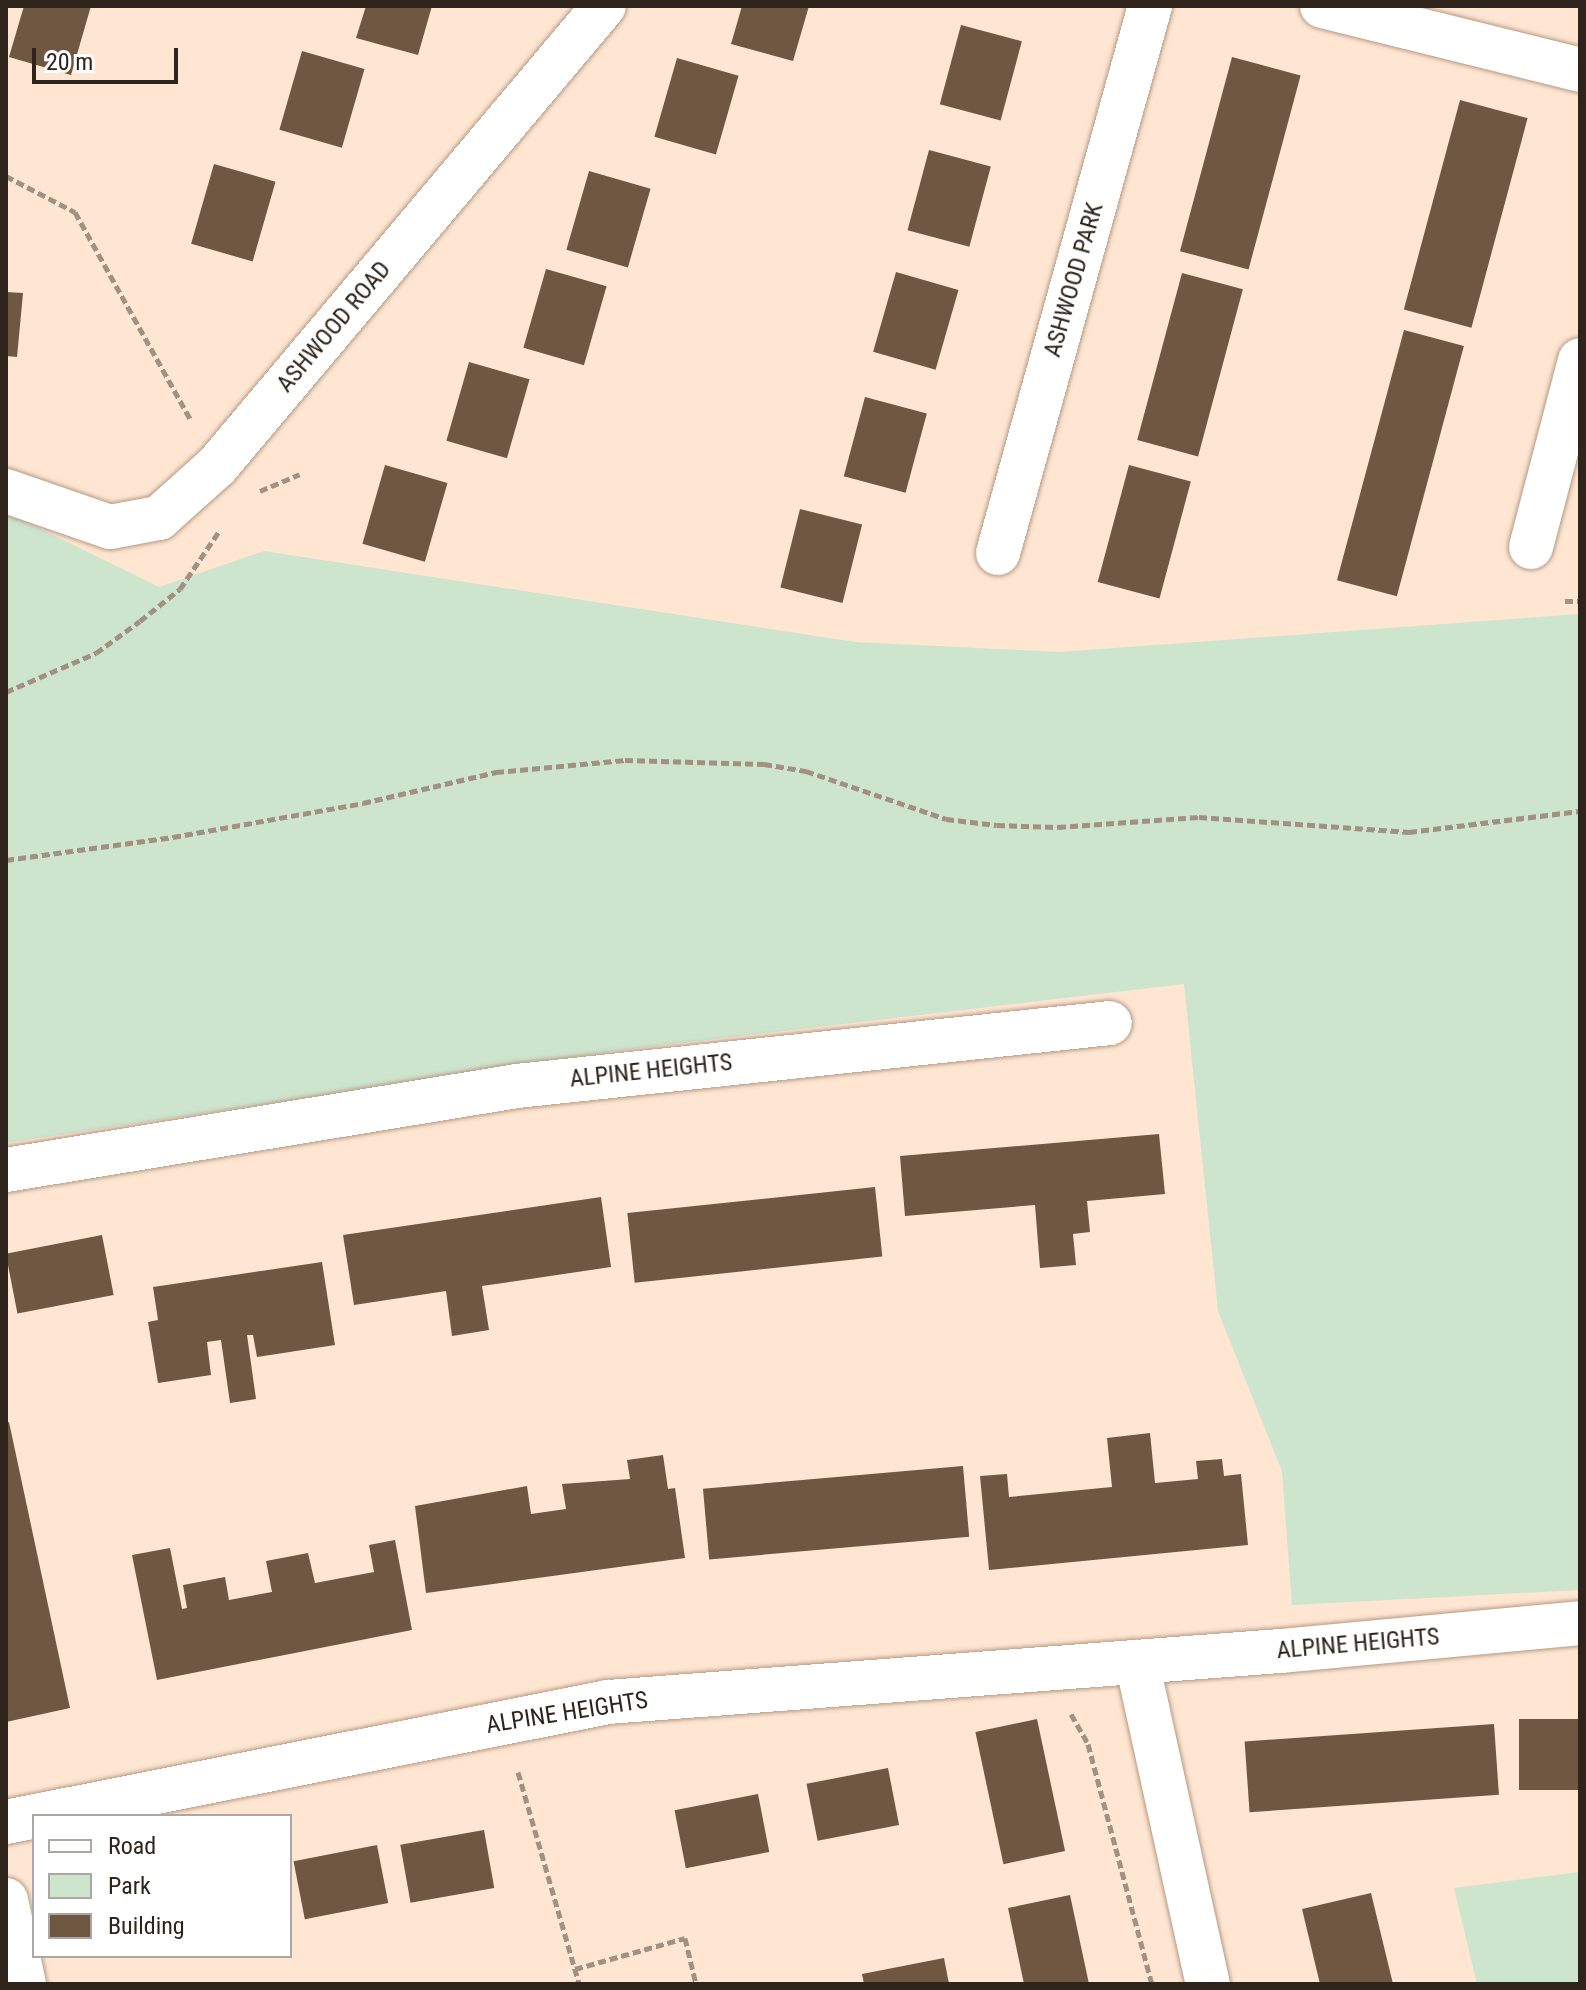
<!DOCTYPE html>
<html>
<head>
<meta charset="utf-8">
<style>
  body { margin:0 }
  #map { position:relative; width:1586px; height:1990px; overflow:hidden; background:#fee6d2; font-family:"Roboto Condensed",sans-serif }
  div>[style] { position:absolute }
  .green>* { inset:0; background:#cde4cd }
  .building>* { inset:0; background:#705742; transform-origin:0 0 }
  .path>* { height:5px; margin-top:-2.5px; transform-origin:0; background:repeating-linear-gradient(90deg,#a29081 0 8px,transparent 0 12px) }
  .roads { filter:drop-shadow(0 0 2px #b59983) drop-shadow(0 0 2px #b59983) }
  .street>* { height:44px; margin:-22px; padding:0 22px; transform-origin:22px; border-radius:22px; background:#fff }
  span { translate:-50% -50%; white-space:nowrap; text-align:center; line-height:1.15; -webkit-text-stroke:8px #fff; paint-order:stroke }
  .street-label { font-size:24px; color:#2f241b }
  .frame { position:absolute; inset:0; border:8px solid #2f241b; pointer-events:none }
  .legend { position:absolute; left:32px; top:1814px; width:260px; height:144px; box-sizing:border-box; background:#fff; border:2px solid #aca7a4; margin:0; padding:10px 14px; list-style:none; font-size:24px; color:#2f241b }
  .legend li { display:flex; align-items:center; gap:16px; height:40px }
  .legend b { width:40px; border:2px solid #aca7a4 }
  .scale { position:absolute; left:32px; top:48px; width:146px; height:36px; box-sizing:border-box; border:4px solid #2f241b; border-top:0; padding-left:10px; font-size:24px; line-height:28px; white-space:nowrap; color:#2f241b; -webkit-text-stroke:6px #fff; paint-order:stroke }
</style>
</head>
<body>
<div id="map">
  <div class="green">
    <div style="clip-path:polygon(6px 512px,159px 587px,264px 551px,855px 642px,1060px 652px,1580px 614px,1580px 1590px,1292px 1605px,1282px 1471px,1218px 1311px,1184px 984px,631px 1049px,6px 1143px)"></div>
    <div style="clip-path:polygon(1580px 1872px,1580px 1984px,1477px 1984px,1454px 1888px)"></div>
  </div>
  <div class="building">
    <div style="clip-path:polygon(24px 6px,91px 6px,71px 75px,9px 57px)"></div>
    <div style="clip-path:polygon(366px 6px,432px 6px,418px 55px,356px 38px)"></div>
    <div style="clip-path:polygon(742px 6px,809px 6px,793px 61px,731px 44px)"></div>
    <div style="left:961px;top:25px;width:63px;height:82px;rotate:15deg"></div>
    <div style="left:302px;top:51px;width:65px;height:82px;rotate:16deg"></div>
    <div style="left:1232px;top:57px;width:71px;height:201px;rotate:15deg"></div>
    <div style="left:677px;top:58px;width:64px;height:82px;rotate:16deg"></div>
    <div style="left:1460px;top:100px;width:70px;height:217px;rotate:15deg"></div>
    <div style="left:929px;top:150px;width:64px;height:83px;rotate:15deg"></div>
    <div style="left:214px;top:164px;width:64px;height:83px;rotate:16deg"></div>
    <div style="left:589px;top:171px;width:64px;height:82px;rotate:16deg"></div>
    <div style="left:546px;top:269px;width:63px;height:82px;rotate:16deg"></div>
    <div style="left:896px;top:272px;width:65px;height:83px;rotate:16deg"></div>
    <div style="left:1182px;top:273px;width:63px;height:173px;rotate:15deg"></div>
    <div style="clip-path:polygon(6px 292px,23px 293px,17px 357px,6px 356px)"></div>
    <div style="left:1404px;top:330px;width:62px;height:259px;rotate:15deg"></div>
    <div style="left:469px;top:362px;width:63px;height:82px;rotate:16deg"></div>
    <div style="left:865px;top:397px;width:64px;height:82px;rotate:15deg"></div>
    <div style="left:385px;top:465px;width:65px;height:82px;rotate:16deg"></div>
    <div style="left:1129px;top:465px;width:64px;height:121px;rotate:15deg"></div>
    <div style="left:800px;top:509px;width:64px;height:81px;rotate:14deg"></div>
    <div style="clip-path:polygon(1159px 1134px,1165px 1194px,1087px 1201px,1090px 1232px,1073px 1234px,1076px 1265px,1040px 1268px,1035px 1205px,905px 1216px,900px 1156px)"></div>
    <div style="left:875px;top:1187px;width:70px;height:249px;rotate:84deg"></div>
    <div style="clip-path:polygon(601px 1197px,611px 1267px,482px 1286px,489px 1330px,452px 1336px,446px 1291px,354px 1305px,343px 1235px)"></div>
    <div style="left:102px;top:1235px;width:61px;height:98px;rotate:79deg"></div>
    <div style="clip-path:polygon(322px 1262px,335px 1345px,257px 1357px,253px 1335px,247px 1335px,256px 1399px,230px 1403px,221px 1340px,207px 1342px,211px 1375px,158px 1383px,148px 1322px,158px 1320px,153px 1287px)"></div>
    <div style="clip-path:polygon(9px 1422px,70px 1708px,6px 1722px,6px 1423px)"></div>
    <div style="clip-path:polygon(1150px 1433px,1155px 1483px,1198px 1479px,1196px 1461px,1222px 1459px,1224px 1476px,1241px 1474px,1248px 1545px,989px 1570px,980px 1476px,1007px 1474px,1009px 1497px,1112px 1487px,1107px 1438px)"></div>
    <div style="clip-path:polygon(663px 1455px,668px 1489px,675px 1488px,685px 1558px,426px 1593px,415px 1506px,527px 1486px,531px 1514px,566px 1509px,562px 1484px,630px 1479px,627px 1460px)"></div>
    <div style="left:963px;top:1466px;width:71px;height:261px;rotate:85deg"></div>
    <div style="clip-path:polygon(395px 1540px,412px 1630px,157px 1680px,132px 1555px,170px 1548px,182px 1609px,187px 1608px,183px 1585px,225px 1577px,229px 1600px,272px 1592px,266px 1561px,308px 1553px,315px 1583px,374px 1572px,369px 1545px)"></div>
    <div style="left:1037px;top:1719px;width:135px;height:63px;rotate:78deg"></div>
    <div style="left:1580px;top:1719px;width:71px;height:61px;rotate:90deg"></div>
    <div style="left:1494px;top:1724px;width:71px;height:250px;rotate:86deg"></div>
    <div style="left:888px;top:1768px;width:58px;height:83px;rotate:79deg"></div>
    <div style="left:758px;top:1794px;width:59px;height:85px;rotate:79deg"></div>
    <div style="left:484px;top:1830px;width:59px;height:85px;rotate:80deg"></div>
    <div style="left:377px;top:1845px;width:59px;height:85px;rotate:79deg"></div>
    <div style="clip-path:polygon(1371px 1893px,1393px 1984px,1320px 1984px,1302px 1909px)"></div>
    <div style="clip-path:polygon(1070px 1895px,1089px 1984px,1024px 1984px,1008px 1908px)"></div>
    <div style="clip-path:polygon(944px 1958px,949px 1984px,864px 1984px,862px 1974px)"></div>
  </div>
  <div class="path">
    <div style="left:6px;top:176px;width:78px;rotate:27.6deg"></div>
    <div style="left:75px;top:212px;width:238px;rotate:60.9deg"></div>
    <div style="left:260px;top:491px;width:43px;rotate:-23deg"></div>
    <div style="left:1565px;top:601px;width:15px"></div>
    <div style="left:6px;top:692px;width:98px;rotate:-23.4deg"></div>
    <div style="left:96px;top:653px;width:54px;rotate:-36deg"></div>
    <div style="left:140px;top:621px;width:51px;rotate:-38.7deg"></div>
    <div style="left:180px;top:589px;width:71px;rotate:-55.9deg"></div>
    <div style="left:6px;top:860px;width:169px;rotate:-7.8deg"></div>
    <div style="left:173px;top:837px;width:193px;rotate:-10.1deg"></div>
    <div style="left:363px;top:803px;width:137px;rotate:-13.1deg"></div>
    <div style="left:496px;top:772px;width:130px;rotate:-5.3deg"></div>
    <div style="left:625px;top:760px;width:139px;rotate:1.6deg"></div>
    <div style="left:764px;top:764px;width:43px;rotate:9.5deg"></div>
    <div style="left:806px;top:771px;width:148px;rotate:18.9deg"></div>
    <div style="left:946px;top:819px;width:51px;rotate:6.7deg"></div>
    <div style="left:997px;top:825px;width:61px;rotate:1.9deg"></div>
    <div style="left:1058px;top:827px;width:141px;rotate:-4.1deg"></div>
    <div style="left:1199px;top:817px;width:211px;rotate:4.1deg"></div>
    <div style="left:1409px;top:832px;width:172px;rotate:-7deg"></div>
    <div style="left:1071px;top:1714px;width:34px;rotate:60deg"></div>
    <div style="left:1088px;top:1744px;width:248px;rotate:75.1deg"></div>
    <div style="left:518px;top:1772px;width:221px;rotate:73.9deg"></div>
    <div style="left:575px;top:1969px;width:114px;rotate:-15.7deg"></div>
    <div style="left:685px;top:1938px;width:47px;rotate:76.6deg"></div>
  </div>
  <div class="roads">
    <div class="street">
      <div style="left:1322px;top:6px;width:266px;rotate:13.9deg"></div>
      <div style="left:6px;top:491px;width:110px;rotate:19.1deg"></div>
      <div style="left:110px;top:527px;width:50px;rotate:-10.4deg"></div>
      <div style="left:159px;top:518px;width:78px;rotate:-41.9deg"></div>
      <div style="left:217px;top:466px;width:601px;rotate:-49.93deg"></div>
      <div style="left:1531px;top:547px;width:193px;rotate:-75.3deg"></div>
      <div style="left:998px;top:553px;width:568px;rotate:-74.47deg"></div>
      <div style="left:6px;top:1170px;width:518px;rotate:-9.33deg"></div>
      <div style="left:517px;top:1086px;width:596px;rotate:-6.06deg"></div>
      <div style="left:1137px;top:1662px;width:330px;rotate:77.6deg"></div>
      <div style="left:6px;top:1822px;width:614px;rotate:-11.27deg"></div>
      <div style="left:608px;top:1702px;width:674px;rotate:-4.34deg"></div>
      <div style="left:1280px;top:1651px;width:301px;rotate:-5.3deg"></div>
      <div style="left:6px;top:1900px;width:86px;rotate:77.9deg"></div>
    </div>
  </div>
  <div class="street-label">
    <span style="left:1074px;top:280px;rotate:-74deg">ASHWOOD PARK</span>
    <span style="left:334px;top:327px;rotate:-50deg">ASHWOOD ROAD</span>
    <span style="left:651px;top:1071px;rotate:-6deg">ALPINE HEIGHTS</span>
    <span style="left:1358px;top:1644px;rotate:-5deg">ALPINE HEIGHTS</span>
    <span style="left:567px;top:1713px;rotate:-9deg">ALPINE HEIGHTS</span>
  </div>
  <div class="frame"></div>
  <ul class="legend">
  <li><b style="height:10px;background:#fff"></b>Road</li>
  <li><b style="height:22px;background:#cde4cd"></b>Park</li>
  <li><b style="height:22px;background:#705742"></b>Building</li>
  </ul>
  <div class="scale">20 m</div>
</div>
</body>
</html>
